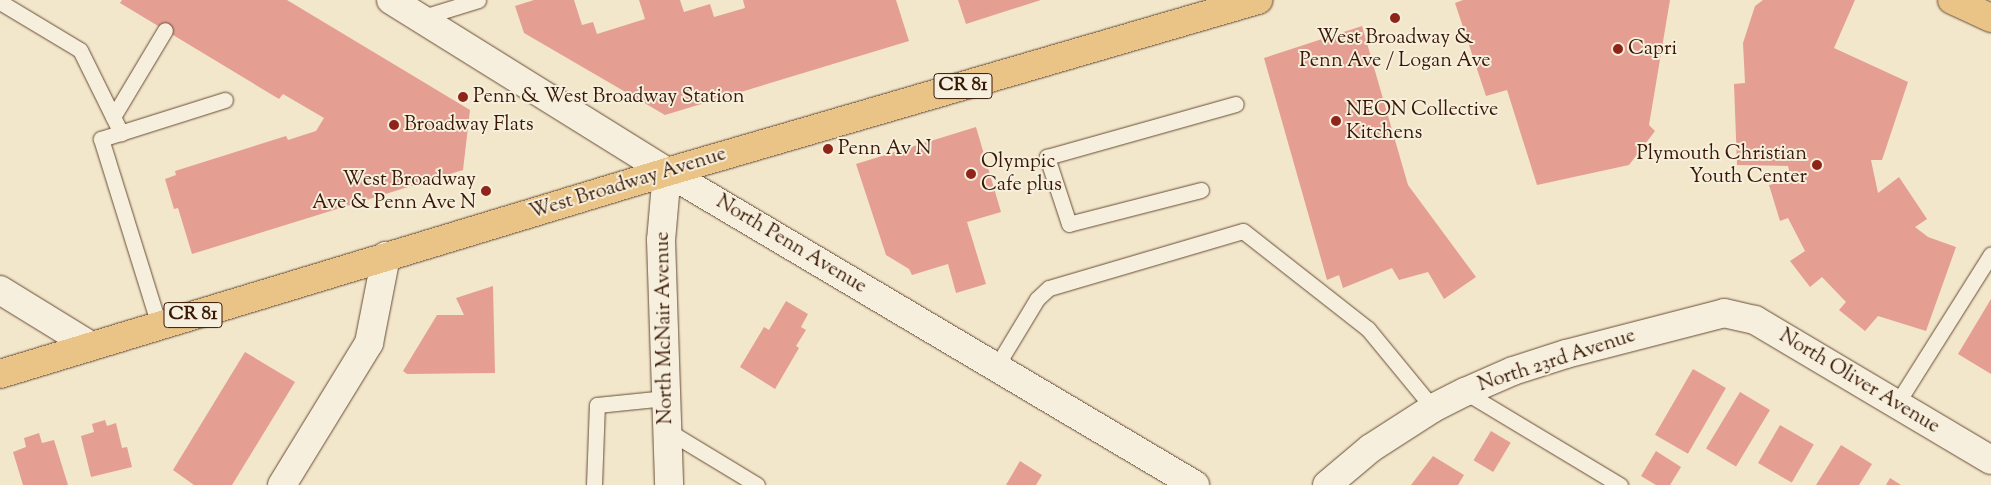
<!DOCTYPE html>
<html>
<head>
<meta charset="utf-8">
<style>
  body { margin:0 }
  #map { position:relative; width:1991px; height:485px; overflow:hidden; background:#f3e7cb; font-family:"Sorts Mill Goudy",serif }
  div>[style] { position:absolute }
  .building>* { inset:0; background:#e59e92; transform-origin:0 0 }
  .roads { filter:drop-shadow(0 0 1px #674c36) drop-shadow(0 0 1px #674c36) }
  .lane>* { height:15px; margin:-7.5px; padding:0 7.5px; transform-origin:7.5px; border-radius:7.5px; background:#f7efdd }
  .street>* { height:28px; margin:-14px; padding:0 14px; transform-origin:14px; border-radius:14px; background:#f7efdd }
  .secondary>* { height:28px; margin:-14px; padding:0 14px; transform-origin:14px; border-radius:14px; background:#f7efdd }
  .primary>* { height:28px; margin:-14px; padding:0 14px; transform-origin:14px; border-radius:14px; background:#eac486 }
  .dots>* { width:14px; height:14px; translate:-50% -50%; box-sizing:border-box; border:2px solid #f7efdd; border-radius:50% }
  span { translate:-50% -50%; white-space:nowrap; text-align:center; line-height:1.15; -webkit-text-stroke:4px #f7efdd; paint-order:stroke }
  .shield-label span { padding:1px 4px; background:#f7efdd; border:1px solid; border-radius:4px; -webkit-text-stroke-width:0 }
  .shield-label { font-size:19px; color:#381804; font-weight:700 }
  .poi-label { font-size:20px; color:#381804 }
  .left { translate:0 -50%; text-align:left }
  .right { translate:-100% -50%; text-align:right }
  .street-label { font-size:20px; color:#381804 }
</style>
</head>
<body>
<div id="map">
  <div class="building">
    <div style="clip-path:polygon(122px 0,287px 0,470px 110px,463px 170px,192px 254px,178px 208px,174px 209px,165px 179px,176px 175px,175px 171px,286px 136px,288px 140px,316px 131px,324px 118px,283px 94px,279px 99px,120px 3px)"></div>
    <div style="clip-path:polygon(534px 0,574px 0,582px 25px,593px 22px,597px 34px,645px 19px,639px 0,680px 0,684px 12px,710px 4px,714px 17px,745px 8px,743px 0,896px 0,909px 41px,665px 115px,524px 33px,515px 6px)"></div>
    <div style="clip-path:polygon(958px 0,1041px 0,966px 24px)"></div>
    <div style="clip-path:polygon(1463px 0,1670px 0,1649px 125px,1655px 131px,1629px 165px,1537px 185px,1507px 90px,1486px 96px,1455px 3px)"></div>
    <div style="clip-path:polygon(1763px 0,1855px 0,1834px 48px,1908px 82px,1882px 160px,1871px 160px,1878px 193px,1899px 177px,1927px 219px,1915px 227px,1928px 237px,1956px 247px,1926px 331px,1878px 316px,1865px 331px,1839px 310px,1846px 302px,1822px 277px,1810px 287px,1790px 261px,1805px 251px,1788px 218px,1780px 221px,1769px 185px,1791px 180px,1788px 166px,1737px 165px,1734px 84px,1745px 83px,1743px 43px,1755px 6px)"></div>
    <div style="clip-path:polygon(1362px 26px,1408px 185px,1476px 277px,1444px 299px,1428px 272px,1399px 280px,1392px 268px,1343px 288px,1339px 275px,1327px 280px,1264px 58px)"></div>
    <div style="clip-path:polygon(976px 127px,1001px 212px,967px 222px,986px 284px,956px 293px,948px 264px,912px 275px,909px 269px,886px 255px,856px 164px)"></div>
    <div style="clip-path:polygon(493px 286px,495px 373px,407px 374px,403px 371px,437px 315px,464px 315px,456px 298px)"></div>
    <div style="clip-path:polygon(1991px 299px,1991px 374px,1958px 354px)"></div>
    <div style="clip-path:polygon(786px 301px,808px 314px,801px 327px,806px 330px,796px 346px,799px 348px,775px 389px,740px 367px,764px 327px,769px 330px)"></div>
    <div style="clip-path:polygon(245px 352px,295px 382px,232px 485px,194px 485px,173px 470px)"></div>
    <div style="left:1693px;top:369px;width:38px;height:76px;rotate:30deg"></div>
    <div style="left:1740px;top:392px;width:35px;height:66px;rotate:31deg"></div>
    <div style="clip-path:polygon(105px 420px,107px 426px,116px 423px,122px 448px,127px 447px,132px 467px,91px 477px,81px 436px,94px 432px,92px 424px)"></div>
    <div style="left:1780px;top:425px;width:39px;height:44px;rotate:30deg"></div>
    <div style="left:1491px;top:431px;width:23px;height:34px;rotate:31deg"></div>
    <div style="clip-path:polygon(39px 433px,42px 443px,54px 440px,68px 485px,23px 485px,13px 452px,26px 447px,24px 438px)"></div>
    <div style="clip-path:polygon(1841px 445px,1872px 464px,1859px 485px,1816px 485px)"></div>
    <div style="clip-path:polygon(1656px 451px,1681px 467px,1670px 485px,1656px 485px,1641px 476px)"></div>
    <div style="clip-path:polygon(1433px 456px,1464px 475px,1458px 485px,1411px 485px)"></div>
    <div style="clip-path:polygon(1020px 461px,1042px 475px,1036px 485px,1006px 485px)"></div>
    <div style="clip-path:polygon(1890px 478px,1901px 485px,1886px 485px)"></div>
  </div>
  <div class="roads">
    <div class="lane">
      <div style="left:0;top:2px;width:93px;rotate:31deg"></div>
      <div style="left:80px;top:50px;width:93px;rotate:63.7deg"></div>
      <div style="left:420px;top:18px;width:61px;rotate:-17.2deg"></div>
      <div style="left:113px;top:117px;width:101px;rotate:-59.1deg"></div>
      <div style="left:1201px;top:190px;width:136px;rotate:165.6deg"></div>
      <div style="left:1069px;top:224px;width:71px;rotate:-108.2deg"></div>
      <div style="left:1047px;top:157px;width:196px;rotate:-15.7deg"></div>
      <div style="left:159px;top:325px;width:195px;rotate:-107.3deg"></div>
      <div style="left:101px;top:139px;width:130px;rotate:-17.5deg"></div>
      <div style="left:996px;top:367px;width:79px;rotate:-58.9deg"></div>
      <div style="left:1037px;top:299px;width:16px;rotate:-43deg"></div>
      <div style="left:1049px;top:288px;width:202px;rotate:-16.4deg"></div>
      <div style="left:1243px;top:231px;width:159px;rotate:38.1deg"></div>
      <div style="left:1368px;top:329px;width:102px;rotate:50.6deg"></div>
      <div style="left:1465px;top:392px;width:181px;rotate:31deg"></div>
      <div style="left:1896px;top:405px;width:178px;rotate:-57.8deg"></div>
      <div style="left:668px;top:431px;width:104px;rotate:31.2deg"></div>
      <div style="left:594px;top:485px;width:80px;rotate:-87.9deg"></div>
      <div style="left:597px;top:405px;width:69px;rotate:-5.8deg"></div>
    </div>
    <div class="street">
      <div style="left:667px;top:172px;width:68px;rotate:95deg"></div>
      <div style="left:661px;top:240px;width:245px;rotate:88.1deg"></div>
      <div style="left:0;top:290px;width:107px;rotate:31.6deg"></div>
      <div style="left:282px;top:485px;width:167px;rotate:-58.5deg"></div>
      <div style="left:369px;top:343px;width:89px;rotate:-78.9deg"></div>
      <div style="left:1327px;top:485px;width:57px;rotate:-40.1deg"></div>
      <div style="left:1371px;top:448px;width:74px;rotate:-32.8deg"></div>
      <div style="left:1433px;top:408px;width:36px;rotate:-27deg"></div>
      <div style="left:1465px;top:392px;width:52px;rotate:-23.6deg"></div>
      <div style="left:1513px;top:371px;width:56px;rotate:-17.8deg"></div>
      <div style="left:1566px;top:354px;width:163px;rotate:-14.5deg"></div>
      <div style="left:1724px;top:313px;width:32px;rotate:13deg"></div>
      <div style="left:1755px;top:320px;width:274px;rotate:30.7deg"></div>
    </div>
    <div class="secondary">
      <div style="left:391px;top:0;width:325px;rotate:31.9deg"></div>
      <div style="left:667px;top:172px;width:614px;rotate:30.66deg"></div>
    </div>
    <div class="primary">
      <div style="left:1952px;top:0;width:43px;rotate:24.8deg"></div>
      <div style="left:0;top:374px;width:697px;rotate:-16.85deg"></div>
      <div style="left:667px;top:172px;width:616px;rotate:-16.23deg"></div>
    </div>
  </div>
  <div class="dots">
    <div style="left:1395px;top:18px;background:#8f2418"></div>
    <div style="left:1618px;top:49px;background:#8f2418"></div>
    <div style="left:463px;top:97px;background:#8f2418"></div>
    <div style="left:1336px;top:121px;background:#8f2418"></div>
    <div style="left:394px;top:125px;background:#8f2418"></div>
    <div style="left:828px;top:149px;background:#8f2418"></div>
    <div style="left:1817px;top:165px;background:#8f2418"></div>
    <div style="left:971px;top:174px;background:#8f2418"></div>
    <div style="left:486px;top:191px;background:#8f2418"></div>
  </div>
  <div class="shield-label">
    <span style="left:963px;top:86px">CR 81</span>
    <span style="left:193px;top:315px">CR 81</span>
  </div>
  <div class="poi-label">
    <span style="left:1395px;top:50px">West Broadway &amp;<br>Penn Ave / Logan Ave</span>
    <span class="left" style="left:1628px;top:49px">Capri</span>
    <span class="left" style="left:473px;top:97px">Penn &amp; West Broadway Station</span>
    <span class="left" style="left:1346px;top:122px">NEON Collective<br>Kitchens</span>
    <span class="left" style="left:404px;top:125px">Broadway Flats</span>
    <span class="left" style="left:838px;top:149px">Penn Av N</span>
    <span class="right" style="left:1807px;top:166px">Plymouth Christian<br>Youth Center</span>
    <span class="left" style="left:981px;top:174px">Olympic<br>Cafe plus</span>
    <span class="right" style="left:476px;top:192px">West Broadway<br>Ave &amp; Penn Ave N</span>
  </div>
  <div class="street-label">
    <span style="left:628px;top:184px;rotate:-17deg">West Broadway Avenue</span>
    <span style="left:791px;top:245px;rotate:31deg">North Penn Avenue</span>
    <span style="left:665px;top:328px;rotate:-91deg">North McNair Avenue</span>
    <span style="left:1557px;top:361px;rotate:-18deg">North 23rd Avenue</span>
    <span style="left:1859px;top:382px;rotate:31deg">North Oliver Avenue</span>
  </div>
</div>
</body>
</html>
